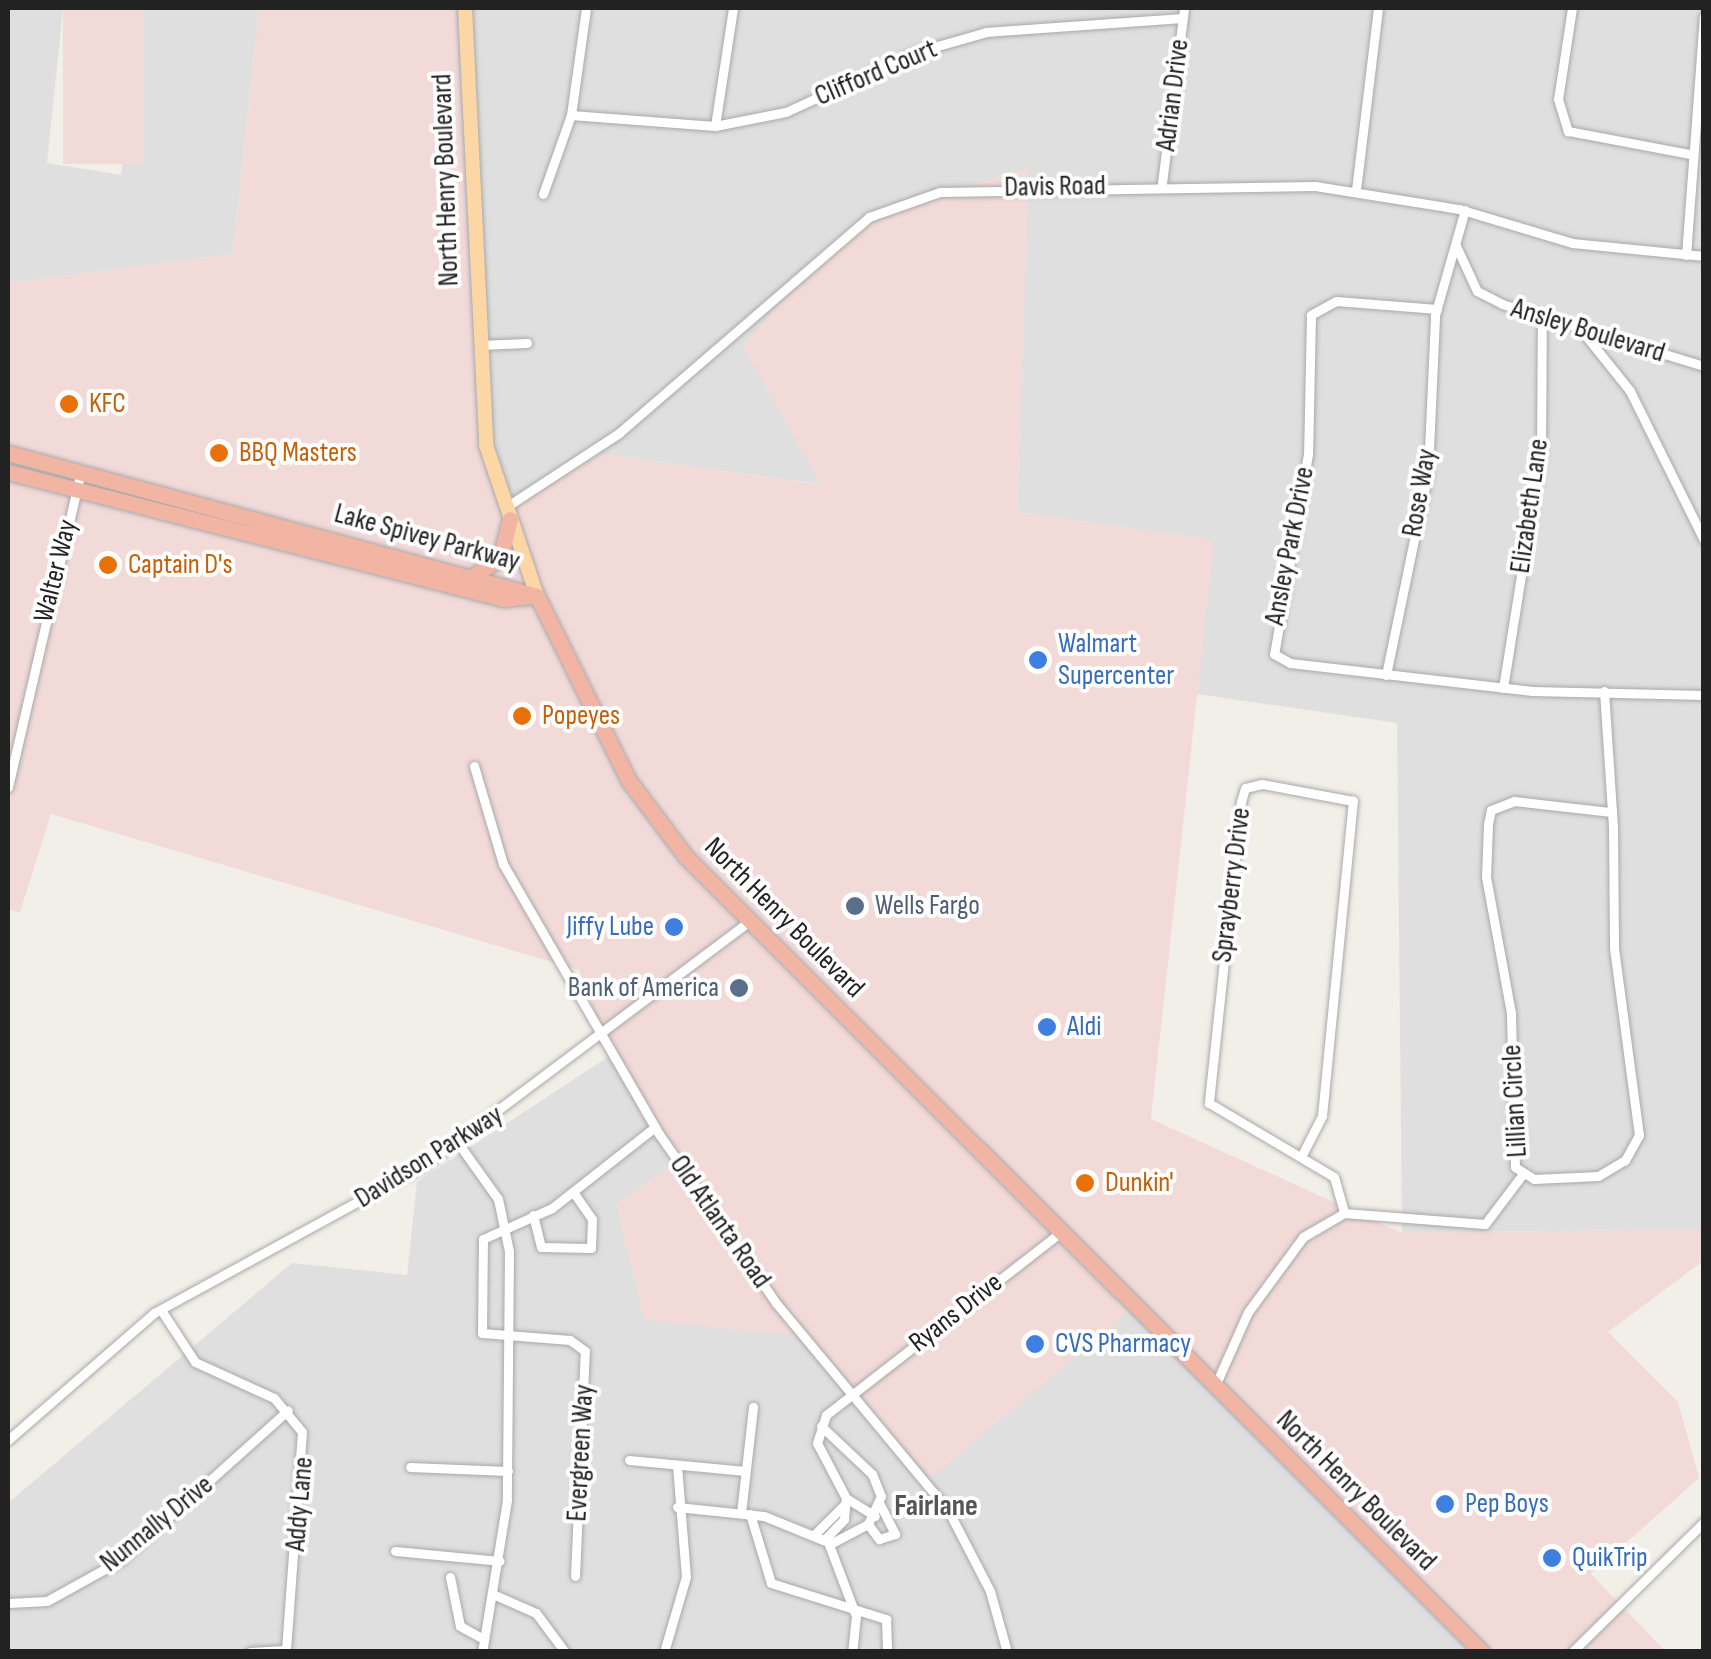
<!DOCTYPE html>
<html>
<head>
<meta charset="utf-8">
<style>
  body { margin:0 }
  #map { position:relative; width:1711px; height:1659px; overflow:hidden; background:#f2efe9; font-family:"Sofia Sans Condensed",sans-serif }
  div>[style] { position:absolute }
  .residential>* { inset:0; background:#e0dfdf }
  .commercial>* { inset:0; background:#f2dad9; transform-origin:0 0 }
  .roads { filter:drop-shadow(0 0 2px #a9a9a9) drop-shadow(0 0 2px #a9a9a9) }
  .minor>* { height:9px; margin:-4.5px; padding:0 4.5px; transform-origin:4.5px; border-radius:4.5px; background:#fff }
  .primary>* { height:14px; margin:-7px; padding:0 7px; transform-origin:7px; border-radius:7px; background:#fcd6a4 }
  .trunk>* { height:15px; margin:-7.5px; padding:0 7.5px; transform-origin:7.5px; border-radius:7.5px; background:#f2b4a3 }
  .dots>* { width:28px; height:28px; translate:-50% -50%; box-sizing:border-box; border:5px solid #fff; border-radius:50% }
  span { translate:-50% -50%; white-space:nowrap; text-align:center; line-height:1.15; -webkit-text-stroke:8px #fff; paint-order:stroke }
  .street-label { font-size:28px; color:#222 }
  .food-label { font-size:28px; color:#c56008 }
  .left { translate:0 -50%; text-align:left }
  .shop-label { font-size:28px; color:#366cbe }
  .right { translate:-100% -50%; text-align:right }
  .service-label { font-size:28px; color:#4e5e75 }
  .neighbourhood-label { font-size:30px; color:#555; font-weight:700 }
  .frame { position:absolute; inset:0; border:10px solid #222; pointer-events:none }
</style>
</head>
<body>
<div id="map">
  <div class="residential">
    <div style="clip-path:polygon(8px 8px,63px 8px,47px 163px,121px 175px,143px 8px,259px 8px,233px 254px,8px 283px)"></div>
    <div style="clip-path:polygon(470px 8px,1703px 8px,1703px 1229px,1402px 1233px,1397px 723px,1197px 694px,1213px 540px,1017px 512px,1028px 169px,823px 485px,601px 454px,505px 509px,479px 417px)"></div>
    <div style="clip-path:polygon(611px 1055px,675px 1164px,616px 1205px,1129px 1310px,1469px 1651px,8px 1651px,8px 1503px,292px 1263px,407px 1275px,417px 1182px)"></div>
  </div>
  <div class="commercial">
    <div style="left:63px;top:8px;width:80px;height:156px"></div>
    <div style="clip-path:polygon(259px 8px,470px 8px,479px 417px,506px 509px,601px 454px,821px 485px,743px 346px,820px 255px,894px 206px,1029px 168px,1017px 512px,1214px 540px,1151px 1119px,1402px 1233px,1703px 1229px,1703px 1261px,1608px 1332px,1678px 1402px,1699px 1478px,1591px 1574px,1665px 1651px,1469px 1651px,1130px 1311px,931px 1478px,804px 1337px,644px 1320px,616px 1205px,675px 1164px,611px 1055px,579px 970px,51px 814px,20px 912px,8px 910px,8px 283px,233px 254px)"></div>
  </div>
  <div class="roads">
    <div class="minor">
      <div style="left:1572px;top:8px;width:92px;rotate:98.7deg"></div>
      <div style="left:1558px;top:99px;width:34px;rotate:73deg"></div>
      <div style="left:1568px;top:131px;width:124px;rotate:10.7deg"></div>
      <div style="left:571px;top:115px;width:144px;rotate:4.4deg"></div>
      <div style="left:715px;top:126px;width:72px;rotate:-11.2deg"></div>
      <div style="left:786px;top:112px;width:140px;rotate:-24.9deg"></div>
      <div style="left:913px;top:53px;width:76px;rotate:-16deg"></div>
      <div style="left:986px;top:32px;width:196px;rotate:-4.1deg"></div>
      <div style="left:715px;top:126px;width:119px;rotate:-81.3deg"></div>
      <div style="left:1162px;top:183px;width:176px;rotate:-82.8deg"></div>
      <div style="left:1356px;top:190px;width:183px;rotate:-83.1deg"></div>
      <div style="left:543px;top:194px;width:84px;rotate:-70.5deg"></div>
      <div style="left:571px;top:115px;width:108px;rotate:-82deg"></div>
      <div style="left:1456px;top:246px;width:50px;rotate:65deg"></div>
      <div style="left:1477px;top:291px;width:28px;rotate:27deg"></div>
      <div style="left:1502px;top:304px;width:211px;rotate:17.1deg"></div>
      <div style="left:1686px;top:255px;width:239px;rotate:-85.7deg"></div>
      <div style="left:1437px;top:309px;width:101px;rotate:-175.5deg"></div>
      <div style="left:1336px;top:301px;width:29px;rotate:151deg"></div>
      <div style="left:1311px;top:315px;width:139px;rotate:91.2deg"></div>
      <div style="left:1308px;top:454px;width:203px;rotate:99.6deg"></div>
      <div style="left:1274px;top:654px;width:18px;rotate:29deg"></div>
      <div style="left:1290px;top:663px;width:244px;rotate:6.6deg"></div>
      <div style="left:1532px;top:691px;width:172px;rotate:1.3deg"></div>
      <div style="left:1586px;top:336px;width:70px;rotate:51.3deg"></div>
      <div style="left:1630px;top:391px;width:166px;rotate:63.6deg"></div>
      <div style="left:479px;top:345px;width:48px;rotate:-2.4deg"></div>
      <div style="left:506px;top:507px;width:135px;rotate:-33.2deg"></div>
      <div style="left:619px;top:433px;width:330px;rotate:-40.8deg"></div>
      <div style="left:869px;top:217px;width:75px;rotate:-19.4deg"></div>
      <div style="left:940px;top:192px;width:375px;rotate:-0.9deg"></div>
      <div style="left:1315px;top:186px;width:146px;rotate:9.1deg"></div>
      <div style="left:1459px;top:209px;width:118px;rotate:16.7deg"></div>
      <div style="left:1572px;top:243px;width:133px;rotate:5.6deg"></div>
      <div style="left:1386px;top:675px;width:207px;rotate:-78.3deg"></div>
      <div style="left:1428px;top:472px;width:157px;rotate:-87.4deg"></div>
      <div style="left:1435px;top:315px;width:109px;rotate:-74.1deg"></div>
      <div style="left:1503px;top:688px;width:241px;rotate:-80.9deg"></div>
      <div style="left:1541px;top:450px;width:128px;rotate:-89.6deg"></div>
      <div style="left:1604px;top:691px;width:136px;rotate:86.2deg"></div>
      <div style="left:1613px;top:827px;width:121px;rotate:89.5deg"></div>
      <div style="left:1614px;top:948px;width:189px;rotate:82.4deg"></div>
      <div style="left:1639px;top:1135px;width:29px;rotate:119deg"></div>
      <div style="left:1625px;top:1160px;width:31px;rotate:149deg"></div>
      <div style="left:1598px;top:1176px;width:64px;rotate:177.3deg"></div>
      <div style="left:1534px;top:1179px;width:22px;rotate:-148deg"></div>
      <div style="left:1515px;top:1167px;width:154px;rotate:-91.5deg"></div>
      <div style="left:1511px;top:1013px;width:138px;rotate:-100.4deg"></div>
      <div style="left:1486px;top:877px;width:53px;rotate:-87.8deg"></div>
      <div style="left:1488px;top:824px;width:14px;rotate:-78deg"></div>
      <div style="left:1491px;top:810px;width:25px;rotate:-21deg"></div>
      <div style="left:1514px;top:801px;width:98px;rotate:6.5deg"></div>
      <div style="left:474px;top:766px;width:102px;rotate:73.5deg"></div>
      <div style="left:503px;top:864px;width:312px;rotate:60deg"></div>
      <div style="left:659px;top:1134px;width:206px;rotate:55.3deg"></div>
      <div style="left:776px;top:1303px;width:269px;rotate:50.3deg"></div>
      <div style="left:948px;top:1510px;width:91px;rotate:62.6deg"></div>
      <div style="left:990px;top:1591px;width:63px;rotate:74.4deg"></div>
      <div style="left:8px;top:787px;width:323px;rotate:-77deg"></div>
      <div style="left:458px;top:1143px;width:69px;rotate:54.5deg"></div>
      <div style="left:498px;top:1199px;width:53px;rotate:78.1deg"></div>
      <div style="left:509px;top:1251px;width:249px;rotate:90.5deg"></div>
      <div style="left:507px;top:1500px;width:154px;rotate:99.3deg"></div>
      <div style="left:1303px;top:1153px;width:42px;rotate:-62.8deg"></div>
      <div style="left:1322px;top:1116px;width:317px;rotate:-84.4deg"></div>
      <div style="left:1353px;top:801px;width:93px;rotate:-169.4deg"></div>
      <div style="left:1262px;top:784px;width:17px;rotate:167deg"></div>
      <div style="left:1245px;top:788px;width:15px;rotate:106deg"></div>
      <div style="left:1241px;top:802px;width:303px;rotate:96.1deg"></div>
      <div style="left:1209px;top:1103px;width:145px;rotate:30.6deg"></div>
      <div style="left:1334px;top:1177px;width:37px;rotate:74deg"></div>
      <div style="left:533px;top:1215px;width:33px;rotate:76deg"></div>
      <div style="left:541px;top:1247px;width:50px;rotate:1.1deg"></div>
      <div style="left:591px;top:1248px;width:29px;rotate:-88deg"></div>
      <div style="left:592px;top:1219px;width:33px;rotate:-125deg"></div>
      <div style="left:161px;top:1310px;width:62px;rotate:56.8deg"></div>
      <div style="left:195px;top:1362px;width:87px;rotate:24.5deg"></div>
      <div style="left:274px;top:1398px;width:44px;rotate:50.5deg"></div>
      <div style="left:302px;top:1432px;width:221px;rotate:94.2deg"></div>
      <div style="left:1215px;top:1386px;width:81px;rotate:-66deg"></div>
      <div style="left:1248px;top:1312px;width:93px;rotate:-53.7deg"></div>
      <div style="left:1303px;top:1237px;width:48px;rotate:-30.3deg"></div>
      <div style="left:1344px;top:1213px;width:141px;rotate:4.5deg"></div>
      <div style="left:1485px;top:1224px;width:61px;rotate:-52.9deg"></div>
      <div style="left:821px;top:1426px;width:70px;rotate:43.3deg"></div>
      <div style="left:872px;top:1474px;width:24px;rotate:68deg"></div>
      <div style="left:881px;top:1496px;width:31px;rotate:115deg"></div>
      <div style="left:868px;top:1524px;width:43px;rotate:152.2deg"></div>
      <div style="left:8px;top:1440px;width:194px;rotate:-41deg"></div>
      <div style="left:154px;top:1313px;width:310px;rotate:-28.7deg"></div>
      <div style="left:426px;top:1164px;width:405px;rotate:-36.9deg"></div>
      <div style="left:629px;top:1460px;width:117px;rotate:5.4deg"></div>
      <div style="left:410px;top:1467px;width:98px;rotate:2.3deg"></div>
      <div style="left:846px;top:1498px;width:34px;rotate:32deg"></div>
      <div style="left:677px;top:1507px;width:87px;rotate:5.9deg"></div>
      <div style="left:764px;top:1516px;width:69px;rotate:22.1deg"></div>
      <div style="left:828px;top:1542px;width:79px;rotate:69.3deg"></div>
      <div style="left:856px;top:1616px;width:36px;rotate:96deg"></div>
      <div style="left:741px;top:1513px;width:107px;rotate:-83.5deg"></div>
      <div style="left:750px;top:1514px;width:72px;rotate:73.1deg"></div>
      <div style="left:771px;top:1583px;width:121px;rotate:17.4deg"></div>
      <div style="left:886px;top:1619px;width:33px;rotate:88deg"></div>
      <div style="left:868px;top:1524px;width:19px;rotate:54deg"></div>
      <div style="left:879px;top:1539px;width:17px;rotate:-17deg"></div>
      <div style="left:895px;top:1534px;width:33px;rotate:-117deg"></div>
      <div style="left:814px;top:1535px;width:44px;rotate:-45deg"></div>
      <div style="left:824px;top:1540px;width:29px;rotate:-46deg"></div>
      <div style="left:844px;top:1519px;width:21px;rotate:-85deg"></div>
      <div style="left:846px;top:1498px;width:62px;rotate:-117.8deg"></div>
      <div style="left:817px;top:1443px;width:29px;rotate:-72deg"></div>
      <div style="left:826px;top:1415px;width:299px;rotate:-37.9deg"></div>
      <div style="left:395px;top:1551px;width:105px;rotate:5.4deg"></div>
      <div style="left:575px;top:1576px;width:225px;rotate:-87.5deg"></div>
      <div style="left:585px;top:1351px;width:19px;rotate:-144deg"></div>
      <div style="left:570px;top:1340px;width:88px;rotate:-175.5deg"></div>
      <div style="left:482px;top:1333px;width:94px;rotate:-89.4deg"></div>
      <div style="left:483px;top:1239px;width:76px;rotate:-24.2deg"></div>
      <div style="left:552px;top:1208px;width:131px;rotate:-38.2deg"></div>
      <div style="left:450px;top:1577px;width:50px;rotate:78.5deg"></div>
      <div style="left:460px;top:1626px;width:25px;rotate:29deg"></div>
      <div style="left:495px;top:1595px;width:45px;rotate:23.7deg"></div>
      <div style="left:536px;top:1613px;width:49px;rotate:53.4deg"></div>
      <div style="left:8px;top:1603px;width:39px;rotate:-3deg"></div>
      <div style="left:47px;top:1601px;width:85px;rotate:-29deg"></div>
      <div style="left:121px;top:1560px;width:224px;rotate:-41.9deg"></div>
      <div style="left:250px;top:1652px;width:36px;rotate:-3deg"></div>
      <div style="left:664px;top:1652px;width:78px;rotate:-73.7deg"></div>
      <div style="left:686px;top:1577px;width:112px;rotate:-94.6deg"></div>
      <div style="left:1572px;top:1652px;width:185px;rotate:-44.6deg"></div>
    </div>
    <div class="primary">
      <div style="left:465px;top:8px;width:438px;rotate:87.2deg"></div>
      <div style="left:486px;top:445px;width:159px;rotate:71.3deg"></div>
    </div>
    <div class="trunk">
      <div style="left:8px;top:453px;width:548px;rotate:15.13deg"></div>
      <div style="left:8px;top:472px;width:512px;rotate:14.36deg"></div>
      <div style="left:504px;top:599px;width:29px;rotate:-6deg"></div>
      <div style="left:476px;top:574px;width:29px;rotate:-34deg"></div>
      <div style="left:500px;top:558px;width:40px;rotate:-75.6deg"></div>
      <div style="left:537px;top:596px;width:207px;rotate:63.6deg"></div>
      <div style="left:629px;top:781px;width:95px;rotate:53.1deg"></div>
      <div style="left:686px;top:857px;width:1125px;rotate:44.96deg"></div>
    </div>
  </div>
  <div class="dots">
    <div style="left:69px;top:404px;background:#e8710a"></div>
    <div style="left:219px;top:453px;background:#e8710a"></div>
    <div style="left:108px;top:565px;background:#e8710a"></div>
    <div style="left:1038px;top:660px;background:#3f7fe0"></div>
    <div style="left:522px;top:716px;background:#e8710a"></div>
    <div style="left:855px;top:906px;background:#5c6f8a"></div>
    <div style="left:674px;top:927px;background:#3f7fe0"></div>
    <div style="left:739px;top:988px;background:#5c6f8a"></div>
    <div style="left:1047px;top:1027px;background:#3f7fe0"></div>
    <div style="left:1085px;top:1183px;background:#e8710a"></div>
    <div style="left:1035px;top:1344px;background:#3f7fe0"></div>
    <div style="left:1445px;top:1504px;background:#3f7fe0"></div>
    <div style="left:1552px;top:1558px;background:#3f7fe0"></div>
  </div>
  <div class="street-label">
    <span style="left:876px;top:73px;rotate:-23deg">Clifford Court</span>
    <span style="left:1173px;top:95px;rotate:-83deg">Adrian Drive</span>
    <span style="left:446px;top:180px;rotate:-92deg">North Henry Boulevard</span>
    <span style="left:1055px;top:187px;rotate:-1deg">Davis Road</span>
    <span style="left:1588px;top:331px;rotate:17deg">Ansley Boulevard</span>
    <span style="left:1420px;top:493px;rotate:-80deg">Rose Way</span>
    <span style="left:1530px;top:506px;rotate:-82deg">Elizabeth Lane</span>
    <span style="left:427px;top:538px;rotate:15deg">Lake Spivey Parkway</span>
    <span style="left:1290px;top:546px;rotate:-79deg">Ansley Park Drive</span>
    <span style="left:56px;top:571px;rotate:-76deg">Walter Way</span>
    <span style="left:1232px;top:885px;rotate:-83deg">Sprayberry Drive</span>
    <span style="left:784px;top:918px;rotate:45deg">North Henry Boulevard</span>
    <span style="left:1515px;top:1101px;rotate:-93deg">Lillian Circle</span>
    <span style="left:429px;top:1157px;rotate:-32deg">Davidson Parkway</span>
    <span style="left:720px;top:1222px;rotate:55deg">Old Atlanta Road</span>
    <span style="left:956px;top:1313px;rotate:-38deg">Ryans Drive</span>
    <span style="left:581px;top:1453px;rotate:-87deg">Evergreen Way</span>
    <span style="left:1356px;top:1491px;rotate:45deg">North Henry Boulevard</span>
    <span style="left:300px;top:1504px;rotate:-85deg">Addy Lane</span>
    <span style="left:157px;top:1524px;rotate:-39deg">Nunnally Drive</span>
  </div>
  <div class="food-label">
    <span class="left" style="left:89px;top:404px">KFC</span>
    <span class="left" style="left:239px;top:453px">BBQ Masters</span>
    <span class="left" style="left:128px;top:565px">Captain D's</span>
    <span class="left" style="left:542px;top:716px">Popeyes</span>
    <span class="left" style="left:1105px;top:1183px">Dunkin'</span>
  </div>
  <div class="shop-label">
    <span class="left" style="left:1058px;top:660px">Walmart<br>Supercenter</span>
    <span class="right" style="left:654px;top:927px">Jiffy Lube</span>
    <span class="left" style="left:1067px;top:1027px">Aldi</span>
    <span class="left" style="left:1055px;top:1344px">CVS Pharmacy</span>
    <span class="left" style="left:1465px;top:1504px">Pep Boys</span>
    <span class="left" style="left:1572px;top:1558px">QuikTrip</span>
  </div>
  <div class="service-label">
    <span class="left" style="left:875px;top:906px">Wells Fargo</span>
    <span class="right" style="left:719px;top:988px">Bank of America</span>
  </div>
  <div class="neighbourhood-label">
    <span style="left:936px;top:1506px">Fairlane</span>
  </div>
  <div class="frame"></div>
</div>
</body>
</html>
